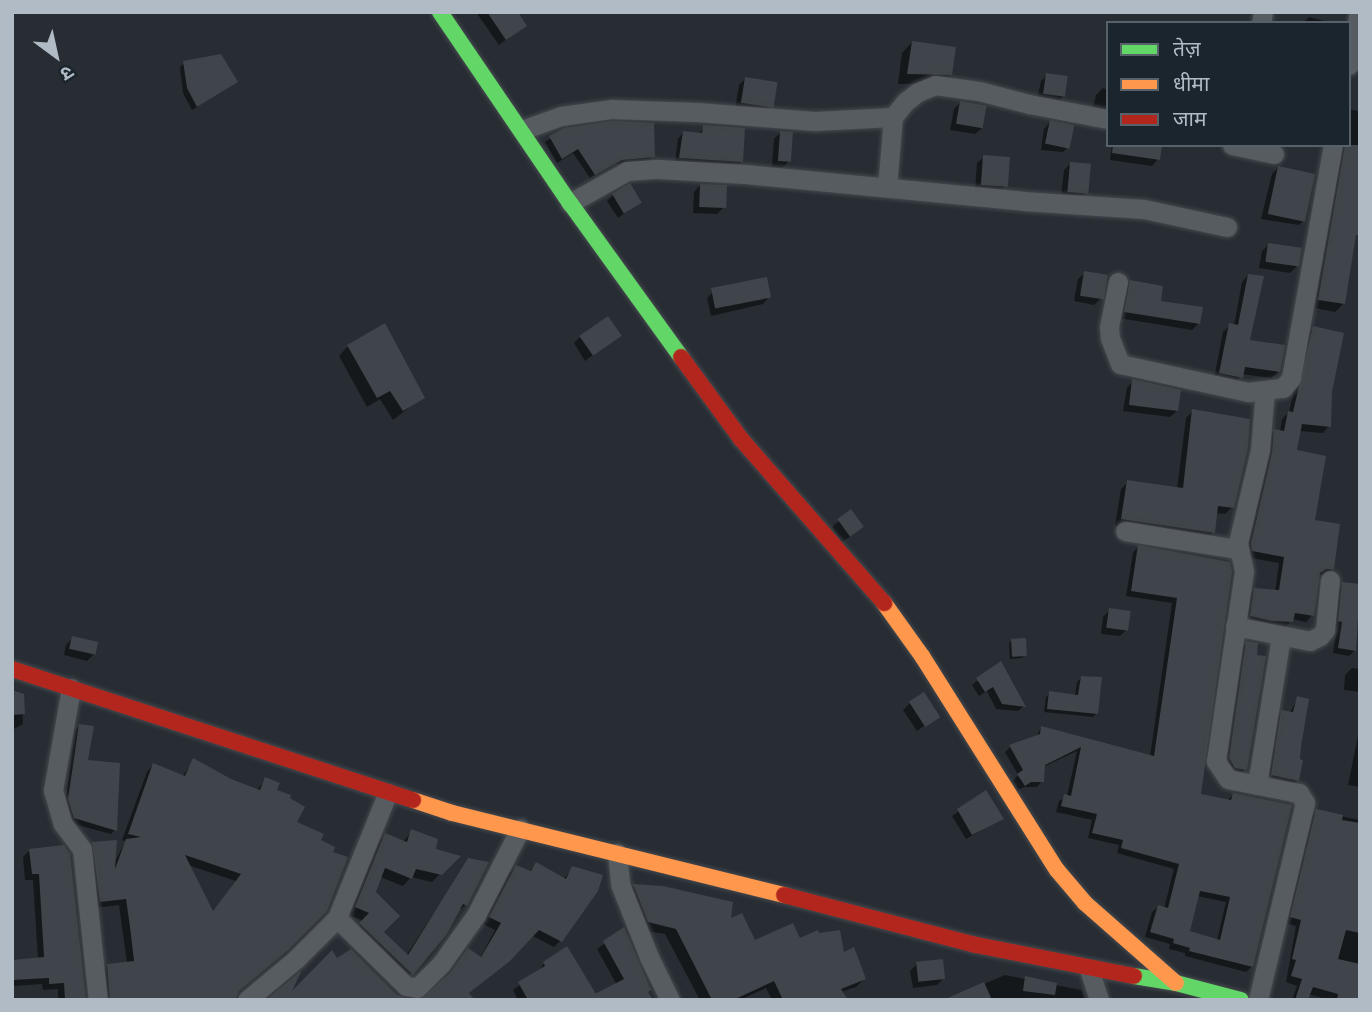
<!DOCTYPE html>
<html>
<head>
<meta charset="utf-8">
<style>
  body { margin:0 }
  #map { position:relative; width:1372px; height:1012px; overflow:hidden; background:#272d33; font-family:"PT Sans","Noto Sans Devanagari",sans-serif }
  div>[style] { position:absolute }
  .shadow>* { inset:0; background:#0007 }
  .building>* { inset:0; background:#3f454a; transform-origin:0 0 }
  .roads { filter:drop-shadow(0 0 2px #45494e) drop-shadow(0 0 2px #45494e) }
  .street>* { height:19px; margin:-9.5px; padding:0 9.5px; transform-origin:9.5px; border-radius:9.5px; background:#575c61 }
  .fast>* { height:16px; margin:-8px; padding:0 8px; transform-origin:8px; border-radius:8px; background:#63d668 }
  .slow>* { height:16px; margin:-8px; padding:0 8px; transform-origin:8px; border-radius:8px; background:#ff974d }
  .jam>* { height:16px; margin:-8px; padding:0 8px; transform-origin:8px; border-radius:8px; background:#b3261e }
  span { translate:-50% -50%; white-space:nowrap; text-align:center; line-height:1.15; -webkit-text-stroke:6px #1b252d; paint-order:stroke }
  .frame { position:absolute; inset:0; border:14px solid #b0bbc5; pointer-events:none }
  .legend { position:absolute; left:1106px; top:21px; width:245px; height:126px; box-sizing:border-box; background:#1b252d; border:2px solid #57616a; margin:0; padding:9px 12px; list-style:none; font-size:21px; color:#b0bbc5 }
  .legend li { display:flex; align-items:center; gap:14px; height:35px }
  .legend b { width:35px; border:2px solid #57616a }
  .north { position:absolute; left:21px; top:21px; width:70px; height:70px; -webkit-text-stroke:5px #1b252d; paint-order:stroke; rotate:147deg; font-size:19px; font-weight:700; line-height:28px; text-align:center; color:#b0bbc5 }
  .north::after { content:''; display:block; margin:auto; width:24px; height:32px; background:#b0bbc5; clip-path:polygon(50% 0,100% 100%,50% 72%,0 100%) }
</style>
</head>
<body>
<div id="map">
  <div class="shadow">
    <div style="clip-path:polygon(476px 12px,516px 12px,525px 25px,499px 45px)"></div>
    <div style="clip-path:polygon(1309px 17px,1332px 23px,1303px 23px)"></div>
    <div style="clip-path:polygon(912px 42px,951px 74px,940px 84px,898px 84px,902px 53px)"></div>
    <div style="clip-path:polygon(184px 63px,231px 86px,192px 110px,183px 93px,180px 67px)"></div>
    <div style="clip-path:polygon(1047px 75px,1063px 97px,1056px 104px,1037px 100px,1041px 81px)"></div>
    <div style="clip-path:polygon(746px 78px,772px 105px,766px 111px,735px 109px,739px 85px)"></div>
    <div style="clip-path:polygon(1103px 88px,1108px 90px,1108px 114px,1092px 111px,1096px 95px)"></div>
    <div style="clip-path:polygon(960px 103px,982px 128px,975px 134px,950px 130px,954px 109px)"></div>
    <div style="clip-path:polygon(1360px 103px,1360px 229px,1354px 240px,1343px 304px,1335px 312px,1310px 307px,1334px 145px,1349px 145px,1349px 109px,1358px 111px)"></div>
    <div style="clip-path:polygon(1050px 122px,1069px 146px,1063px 152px,1041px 150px,1044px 129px)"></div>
    <div style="clip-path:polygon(704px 127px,742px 161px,736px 167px,675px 163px,678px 139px,683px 133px,698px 135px)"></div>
    <div style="clip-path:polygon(564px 130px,653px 156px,648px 161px,615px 164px,590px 178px,573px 153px,557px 163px,545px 142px)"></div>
    <div style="clip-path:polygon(781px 132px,789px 161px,782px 168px,772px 167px,774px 139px)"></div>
    <div style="clip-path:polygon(1112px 145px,1161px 145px,1158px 159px,1152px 166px,1110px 160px)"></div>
    <div style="clip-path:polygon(984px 157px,1005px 186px,999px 193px,975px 190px,977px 163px)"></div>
    <div style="clip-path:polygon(1070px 164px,1086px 192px,1080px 199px,1061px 197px,1064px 170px)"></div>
    <div style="clip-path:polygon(1278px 168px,1306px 218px,1299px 225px,1261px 219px,1272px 174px)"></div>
    <div style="clip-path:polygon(700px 185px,723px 208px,717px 214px,693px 213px,694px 192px)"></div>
    <div style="clip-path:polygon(613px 195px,640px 202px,618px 218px,607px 201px)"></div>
    <div style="clip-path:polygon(1268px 245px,1297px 266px,1290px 273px,1259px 268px,1262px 251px)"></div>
    <div style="clip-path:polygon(1085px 273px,1101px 298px,1094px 305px,1074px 301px,1078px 279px)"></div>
    <div style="clip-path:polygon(1248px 275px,1248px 341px,1278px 372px,1271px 378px,1242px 374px,1235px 384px,1214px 379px,1223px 332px,1230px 325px,1234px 326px,1242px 282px)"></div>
    <div style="clip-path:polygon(1130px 282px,1159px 302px,1198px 324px,1192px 330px,1119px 318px,1124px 289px)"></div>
    <div style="clip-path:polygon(713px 292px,769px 297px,763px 304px,711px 316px,707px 298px)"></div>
    <div style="clip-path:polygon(1313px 328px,1331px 392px,1329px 426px,1323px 433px,1299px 431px,1295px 451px,1312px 522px,1333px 568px,1326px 575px,1318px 574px,1312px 615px,1306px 622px,1292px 619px,1285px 628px,1244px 623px,1248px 596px,1255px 590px,1275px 592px,1279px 563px,1246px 557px,1245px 551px,1268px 437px,1275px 431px,1280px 432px,1282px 419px,1289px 412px,1307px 335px)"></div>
    <div style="clip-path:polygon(619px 336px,585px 361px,574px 343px,580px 337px)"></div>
    <div style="clip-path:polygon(348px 346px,423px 397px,393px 420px,380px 399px,367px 407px,339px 356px)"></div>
    <div style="clip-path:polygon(1133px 381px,1177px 411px,1170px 417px,1123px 411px,1127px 388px)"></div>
    <div style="clip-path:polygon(1193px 411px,1232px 507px,1225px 514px,1215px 513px,1213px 532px,1207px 539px,1115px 526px,1121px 489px,1128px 482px,1177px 489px,1186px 418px)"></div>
    <div style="clip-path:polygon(851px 511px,855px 533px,842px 542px,832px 527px)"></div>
    <div style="clip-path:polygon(evenodd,1138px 547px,1228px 564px,1199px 796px,1227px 801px,1234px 794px,1252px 966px,1246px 972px,1185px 956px,1185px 953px,1169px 949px,1170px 944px,1145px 937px,1152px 912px,1158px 907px,1164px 909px,1174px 869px,1117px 853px,1119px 845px,1088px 838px,1092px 820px,1056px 812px,1059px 801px,1067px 796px,1077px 751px,1043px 767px,1042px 781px,1037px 787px,1024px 787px,1018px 790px,1013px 781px,1018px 775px,1005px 752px,1010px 747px,1036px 737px,1041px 728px,1150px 757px,1172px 603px,1126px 596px,1133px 553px,1138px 547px,1197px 896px,1226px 902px,1217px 941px,1188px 932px,1197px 896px)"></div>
    <div style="clip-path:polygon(1343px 584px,1360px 586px,1355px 650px,1349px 656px,1333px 653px,1337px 628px,1333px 627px,1337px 589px)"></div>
    <div style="clip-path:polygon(1110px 610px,1127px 629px,1120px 636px,1101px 634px,1103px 617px)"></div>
    <div style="clip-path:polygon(73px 638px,94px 654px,87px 661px,64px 655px,66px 645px)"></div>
    <div style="clip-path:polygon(1011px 641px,1025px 655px,1022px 658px,1010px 659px,1009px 643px)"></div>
    <div style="clip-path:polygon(1247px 643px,1256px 657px,1245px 769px,1240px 775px,1224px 764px,1241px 648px)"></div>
    <div style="clip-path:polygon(1000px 663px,1024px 706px,1018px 711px,996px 709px,987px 691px,979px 696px,972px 685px)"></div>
    <div style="clip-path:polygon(1352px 668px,1360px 669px,1360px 692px,1344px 690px,1345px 675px)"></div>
    <div style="clip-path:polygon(1081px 678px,1097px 713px,1093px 717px,1044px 712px,1046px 697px,1050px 693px,1075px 696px,1077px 682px)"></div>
    <div style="clip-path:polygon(12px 696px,22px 696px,23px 724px,12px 730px)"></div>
    <div style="clip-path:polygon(1298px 698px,1297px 780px,1292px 785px,1266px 780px,1276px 718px,1282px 712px,1289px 714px)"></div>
    <div style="clip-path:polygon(910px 703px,937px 716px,917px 731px,903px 710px)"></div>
    <div style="clip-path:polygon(80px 726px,86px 761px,115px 830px,111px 834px,70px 823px,65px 805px,75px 730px)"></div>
    <div style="clip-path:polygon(1360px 726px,1360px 787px,1348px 785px)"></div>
    <div style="clip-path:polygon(evenodd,194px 760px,230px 780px,257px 790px,266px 779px,294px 823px,234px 995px,103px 1000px,101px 972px,107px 966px,127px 963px,119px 905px,94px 908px,86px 851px,93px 844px,115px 861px,126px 841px,122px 840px,147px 772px,153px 765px,182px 777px,194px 760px,188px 865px,236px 881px,212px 913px,188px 865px)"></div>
    <div style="clip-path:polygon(985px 793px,1002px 819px,966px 839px,952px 816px)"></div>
    <div style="clip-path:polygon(1317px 811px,1359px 820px,1360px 816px,1360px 1000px,1330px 1000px,1308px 994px,1306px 1000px,1292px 1000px,1297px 986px,1286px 982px,1296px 926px,1285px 923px,1310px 818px)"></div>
    <div style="clip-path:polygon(412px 831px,434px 850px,457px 857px,432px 882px,411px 877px,403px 886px,380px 877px,374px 893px,382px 933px,406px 956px,469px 859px,466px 905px,456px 912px,430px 955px,403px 981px,353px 932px,364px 921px,348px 915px,377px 843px,385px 835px,403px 842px)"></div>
    <div style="clip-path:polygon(63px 847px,84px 1000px,58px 1000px,58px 989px,43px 990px,42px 984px,12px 986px,12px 962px,38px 959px,33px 880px,25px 880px,23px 857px,30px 850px)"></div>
    <div style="clip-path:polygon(536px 864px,563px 880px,573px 868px,561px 940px,554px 947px,531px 935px,467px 993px,444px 980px,468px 950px,480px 958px,495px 930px,483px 924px,509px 873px,516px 867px,529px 872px)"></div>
    <div style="clip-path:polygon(634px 886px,729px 921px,754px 943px,799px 940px,843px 954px,864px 979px,856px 987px,841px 992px,846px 1000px,772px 1000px,766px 988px,740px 1000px,700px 1000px,665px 934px,641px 930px,626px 894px)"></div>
    <div style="clip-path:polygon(623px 930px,650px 1000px,518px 1000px,513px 990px,539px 972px,544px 963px,596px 996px,617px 985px,597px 949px)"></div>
    <div style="clip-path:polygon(917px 964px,943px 979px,937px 985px,913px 988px,910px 971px)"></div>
    <div style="clip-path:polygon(1005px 975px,1081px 990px,1085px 1000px,947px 1000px)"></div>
  </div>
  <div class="building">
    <div style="clip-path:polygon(487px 12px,518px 12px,527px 26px,506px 40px)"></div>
    <div style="clip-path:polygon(912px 41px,956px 47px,952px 75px,907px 74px)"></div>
    <div style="clip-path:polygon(221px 54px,238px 82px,197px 107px,187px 88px,183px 61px)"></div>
    <div style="left:1046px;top:73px;width:22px;height:21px;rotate:8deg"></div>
    <div style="left:745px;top:77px;width:33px;height:26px;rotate:9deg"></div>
    <div style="left:960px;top:101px;width:27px;height:23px;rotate:10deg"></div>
    <div style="left:1050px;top:120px;width:25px;height:24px;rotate:12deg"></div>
    <div style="clip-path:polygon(612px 121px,654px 123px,655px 157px,622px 160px,595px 175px,578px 149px,562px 159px,549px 136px,564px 128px)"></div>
    <div style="clip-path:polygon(703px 125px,745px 128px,743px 162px,679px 158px,683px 131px,702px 133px)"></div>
    <div style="left:780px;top:131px;width:13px;height:30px;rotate:4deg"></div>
    <div style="clip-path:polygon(1113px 145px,1162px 145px,1160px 160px,1112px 153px)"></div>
    <div style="clip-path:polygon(1345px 145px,1360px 145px,1360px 236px,1356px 235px,1345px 304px,1318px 300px)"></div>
    <div style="left:983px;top:155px;width:27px;height:30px;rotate:4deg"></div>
    <div style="left:1070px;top:162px;width:21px;height:30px;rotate:5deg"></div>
    <div style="left:1278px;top:166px;width:38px;height:49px;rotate:12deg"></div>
    <div style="left:630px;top:183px;width:23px;height:21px;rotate:59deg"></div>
    <div style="left:700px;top:184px;width:27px;height:23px;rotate:2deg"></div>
    <div style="left:1268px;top:243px;width:34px;height:19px;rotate:8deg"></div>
    <div style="left:1084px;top:271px;width:24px;height:25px;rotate:9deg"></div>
    <div style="clip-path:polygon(1248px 274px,1264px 276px,1250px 340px,1285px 345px,1280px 372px,1245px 367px,1243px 378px,1219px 373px,1229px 323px,1238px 325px)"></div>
    <div style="left:767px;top:277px;width:21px;height:57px;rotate:79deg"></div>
    <div style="clip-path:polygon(1130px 280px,1163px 286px,1161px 301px,1203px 307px,1200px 324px,1124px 312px)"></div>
    <div style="left:608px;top:316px;width:24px;height:35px;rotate:55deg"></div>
    <div style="clip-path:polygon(385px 323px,425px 398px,403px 411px,390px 391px,377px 398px,347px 345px)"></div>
    <div style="clip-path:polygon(1313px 326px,1344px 333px,1332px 392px,1331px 427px,1302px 424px,1297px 450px,1326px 456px,1315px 520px,1340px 524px,1334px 569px,1326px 569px,1320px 573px,1314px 616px,1295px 613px,1293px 622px,1272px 621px,1250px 616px,1254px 588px,1279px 590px,1284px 557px,1252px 551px,1251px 543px,1272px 453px,1274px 429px,1284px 431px,1288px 411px,1293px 412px)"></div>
    <div style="clip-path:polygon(1132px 379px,1181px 390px,1178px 411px,1129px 405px)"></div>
    <div style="clip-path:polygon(1192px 409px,1250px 419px,1248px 448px,1234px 508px,1218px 506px,1215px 533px,1121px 519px,1127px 480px,1183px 488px)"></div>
    <div style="left:851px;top:509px;width:22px;height:17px;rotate:54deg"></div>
    <div style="clip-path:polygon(evenodd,1138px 545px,1230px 562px,1232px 571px,1201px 794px,1231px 800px,1233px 793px,1292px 805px,1253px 967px,1189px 951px,1190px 948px,1173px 943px,1174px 939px,1150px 932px,1158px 905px,1168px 908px,1179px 864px,1121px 848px,1123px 840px,1092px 833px,1097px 814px,1061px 806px,1064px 794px,1071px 796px,1081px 747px,1045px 765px,1044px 782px,1031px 782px,1025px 786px,1017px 774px,1023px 770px,1009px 745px,1040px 734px,1041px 726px,1154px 756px,1177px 598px,1131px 591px,1138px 545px,1200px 891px,1230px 897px,1220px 940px,1190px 931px,1200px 891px)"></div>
    <div style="clip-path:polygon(1342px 582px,1360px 584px,1356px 651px,1338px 648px,1342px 622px,1338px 621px)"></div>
    <div style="left:1109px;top:608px;width:22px;height:20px;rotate:8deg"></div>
    <div style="left:72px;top:636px;width:27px;height:13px;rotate:13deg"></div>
    <div style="left:1026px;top:638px;width:18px;height:15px;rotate:87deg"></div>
    <div style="clip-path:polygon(1246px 641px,1258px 643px,1257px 655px,1266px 656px,1247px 770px,1235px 768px,1229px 758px)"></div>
    <div style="clip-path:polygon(1001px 661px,1026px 707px,1002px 704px,993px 687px,985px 692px,976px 678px)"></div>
    <div style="clip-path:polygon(1081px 676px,1102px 677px,1098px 714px,1047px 709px,1049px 691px,1078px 695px)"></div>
    <div style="clip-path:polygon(12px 690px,24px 694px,25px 714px,12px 715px)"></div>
    <div style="left:924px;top:692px;width:30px;height:18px;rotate:57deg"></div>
    <div style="clip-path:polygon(1297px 696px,1309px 699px,1301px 747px,1300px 759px,1303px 760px,1299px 781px,1271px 775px,1281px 710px,1293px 712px)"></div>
    <div style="clip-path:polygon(79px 724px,94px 726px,88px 760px,120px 763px,117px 831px,74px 818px,68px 799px)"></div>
    <div style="clip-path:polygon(evenodd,193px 758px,231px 779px,260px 790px,265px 777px,280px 783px,277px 790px,291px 795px,290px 798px,305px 807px,297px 822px,324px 834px,321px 840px,335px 847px,333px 852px,348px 857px,327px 911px,288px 950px,239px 991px,235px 1000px,110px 1000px,107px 964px,134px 961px,130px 927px,126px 899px,100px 902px,92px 842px,117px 840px,115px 869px,126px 839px,141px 837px,128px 834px,153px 763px,185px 776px,193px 758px,185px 855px,241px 874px,213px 911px,185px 855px)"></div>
    <div style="clip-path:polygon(986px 790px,1004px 819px,972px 835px,957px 809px)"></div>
    <div style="clip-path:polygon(1316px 809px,1343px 815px,1342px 820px,1360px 823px,1360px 933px,1346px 930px,1338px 959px,1360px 964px,1360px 1000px,1337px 1000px,1338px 994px,1313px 987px,1308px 1000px,1295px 1000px,1302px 979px,1291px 976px,1296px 960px,1292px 959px,1301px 920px,1290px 917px)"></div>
    <div style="clip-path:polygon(411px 829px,438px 839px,436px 849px,461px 856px,442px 875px,416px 869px,412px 879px,385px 868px,376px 892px,400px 916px,384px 932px,408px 955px,468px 858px,489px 862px,467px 906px,463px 904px,447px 934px,413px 975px,359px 923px,369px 913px,355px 907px,385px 833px,407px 842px)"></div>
    <div style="clip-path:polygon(64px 845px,70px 854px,86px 1000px,65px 1000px,64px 983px,49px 984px,49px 978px,12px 980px,12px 960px,44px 957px,39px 874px,32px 874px,29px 849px)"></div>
    <div style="clip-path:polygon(536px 862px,566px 879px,572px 866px,603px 875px,598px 891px,562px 942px,539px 930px,510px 961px,469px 993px,475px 1000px,420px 1000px,450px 973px,468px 948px,481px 957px,501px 923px,489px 917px,516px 865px,531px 871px)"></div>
    <div style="clip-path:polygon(633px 884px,663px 886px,733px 902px,731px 918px,742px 913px,755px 940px,793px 923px,800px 938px,818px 930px,819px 933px,840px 930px,844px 952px,854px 947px,866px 979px,841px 989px,848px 1000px,783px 1000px,774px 981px,733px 1000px,712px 1000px,676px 929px,648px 922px)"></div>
    <div style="clip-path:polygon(624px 927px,651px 990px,648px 992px,653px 1000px,528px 1000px,518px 982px,545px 966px,543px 962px,567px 946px,596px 994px,593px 995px,624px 979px,603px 941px)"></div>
    <div style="clip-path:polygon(351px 949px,397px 995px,413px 1000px,266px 1000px,302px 970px,292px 991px,332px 950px,337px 958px)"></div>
    <div style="left:943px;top:959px;width:20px;height:27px;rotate:84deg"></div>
    <div style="clip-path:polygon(1025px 976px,1057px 983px,1055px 995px,1023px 991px)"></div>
    <div style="clip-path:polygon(984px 982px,992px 1000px,943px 1000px)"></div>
  </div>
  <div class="roads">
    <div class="street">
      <div style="left:1261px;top:23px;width:11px;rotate:-80deg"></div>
      <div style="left:1349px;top:65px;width:54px;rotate:-79.3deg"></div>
      <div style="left:522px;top:130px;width:41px;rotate:-19.7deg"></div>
      <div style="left:561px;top:116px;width:50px;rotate:-8deg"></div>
      <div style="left:611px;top:109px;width:86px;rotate:2deg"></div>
      <div style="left:697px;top:112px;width:118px;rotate:4.4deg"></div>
      <div style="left:815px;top:121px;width:78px;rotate:-2.9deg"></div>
      <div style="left:1232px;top:145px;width:43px;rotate:12.1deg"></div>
      <div style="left:887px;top:187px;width:70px;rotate:-85.1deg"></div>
      <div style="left:893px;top:117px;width:19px;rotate:-51deg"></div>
      <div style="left:905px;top:102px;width:16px;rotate:-38deg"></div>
      <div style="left:918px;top:92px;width:18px;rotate:-22deg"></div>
      <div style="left:935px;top:85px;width:44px;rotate:7.8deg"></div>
      <div style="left:979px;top:91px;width:52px;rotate:14.6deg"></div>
      <div style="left:1029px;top:104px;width:80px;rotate:10.8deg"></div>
      <div style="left:570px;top:203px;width:65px;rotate:-29.3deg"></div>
      <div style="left:627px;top:171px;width:31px;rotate:-4deg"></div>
      <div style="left:658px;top:169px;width:87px;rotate:3.3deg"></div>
      <div style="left:745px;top:174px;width:279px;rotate:5.5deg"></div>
      <div style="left:1023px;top:201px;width:121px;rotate:3.8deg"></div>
      <div style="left:1144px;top:209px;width:85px;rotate:12.2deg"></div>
      <div style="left:1118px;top:282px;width:46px;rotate:101.3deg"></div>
      <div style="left:1109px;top:327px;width:11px;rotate:85deg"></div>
      <div style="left:1110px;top:338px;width:28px;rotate:69deg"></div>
      <div style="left:1120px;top:364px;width:131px;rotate:12.3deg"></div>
      <div style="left:1248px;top:392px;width:35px;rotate:-7deg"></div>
      <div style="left:1283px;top:388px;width:13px;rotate:-51deg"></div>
      <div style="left:1291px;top:378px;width:237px;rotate:-79.8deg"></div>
      <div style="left:1125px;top:531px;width:114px;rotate:9.1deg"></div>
      <div style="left:1235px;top:626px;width:76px;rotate:11.3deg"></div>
      <div style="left:1310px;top:641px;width:11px;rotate:-27deg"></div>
      <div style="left:1320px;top:636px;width:8px;rotate:-50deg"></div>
      <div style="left:1325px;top:630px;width:50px;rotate:-84.3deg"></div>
      <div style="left:71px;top:688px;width:104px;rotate:100deg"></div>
      <div style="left:53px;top:790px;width:35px;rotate:74deg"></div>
      <div style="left:63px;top:824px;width:31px;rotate:53deg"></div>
      <div style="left:82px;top:849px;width:152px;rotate:84deg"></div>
      <div style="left:1257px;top:785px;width:150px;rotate:-80.8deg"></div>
      <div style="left:617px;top:853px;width:31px;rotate:84deg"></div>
      <div style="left:620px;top:884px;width:79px;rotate:68.3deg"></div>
      <div style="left:649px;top:957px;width:48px;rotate:64deg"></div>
      <div style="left:337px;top:918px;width:97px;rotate:44.6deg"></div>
      <div style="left:406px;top:986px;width:11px;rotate:10deg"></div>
      <div style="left:417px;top:988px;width:34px;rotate:-45deg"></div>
      <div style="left:441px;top:964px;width:60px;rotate:-54.5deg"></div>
      <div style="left:476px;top:915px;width:97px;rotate:-62.9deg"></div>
      <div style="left:1089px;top:969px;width:33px;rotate:72deg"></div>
      <div style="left:247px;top:1000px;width:64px;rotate:-39.9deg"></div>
      <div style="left:296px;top:959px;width:58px;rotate:-45deg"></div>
      <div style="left:337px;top:918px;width:134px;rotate:-68deg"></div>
      <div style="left:1258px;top:1000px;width:203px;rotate:-76.6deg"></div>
      <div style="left:1305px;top:803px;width:12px;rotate:-121deg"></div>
      <div style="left:1299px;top:793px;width:6px;rotate:-171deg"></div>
      <div style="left:1293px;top:792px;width:66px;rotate:-168.7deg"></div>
      <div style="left:1228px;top:779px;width:22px;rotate:-124deg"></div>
      <div style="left:1216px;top:761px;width:192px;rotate:-81.6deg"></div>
      <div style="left:1244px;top:571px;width:29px;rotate:-102deg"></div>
      <div style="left:1238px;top:543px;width:96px;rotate:-76.7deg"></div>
      <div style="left:1260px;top:450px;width:59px;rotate:-85.2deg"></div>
    </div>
    <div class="fast">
      <div style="left:440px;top:12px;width:231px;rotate:55.8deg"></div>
      <div style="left:570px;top:203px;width:190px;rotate:54.2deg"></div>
      <div style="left:1134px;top:976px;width:43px;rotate:9.5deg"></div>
      <div style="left:1176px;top:983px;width:67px;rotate:14.7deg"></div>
    </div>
    <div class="slow">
      <div style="left:884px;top:603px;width:65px;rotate:54.4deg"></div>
      <div style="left:922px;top:656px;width:253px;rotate:57.8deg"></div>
      <div style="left:1057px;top:870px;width:43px;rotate:49.7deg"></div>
      <div style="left:1085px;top:903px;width:121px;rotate:41.3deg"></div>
      <div style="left:413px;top:800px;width:41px;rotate:18.4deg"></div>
      <div style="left:452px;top:813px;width:342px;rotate:13.9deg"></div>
    </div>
    <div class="jam">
      <div style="left:681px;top:357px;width:102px;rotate:53.8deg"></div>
      <div style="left:741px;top:439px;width:218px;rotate:48.9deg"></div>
      <div style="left:12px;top:669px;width:422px;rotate:18.1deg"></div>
      <div style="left:784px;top:895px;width:198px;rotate:14.6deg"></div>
      <div style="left:976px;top:945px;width:161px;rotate:11.1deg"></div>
    </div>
  </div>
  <div class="frame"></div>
  <ul class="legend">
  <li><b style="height:9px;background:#63d668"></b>तेज़</li>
  <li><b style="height:9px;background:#ff974d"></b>धीमा</li>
  <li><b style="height:9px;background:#b3261e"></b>जाम</li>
  </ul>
  <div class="north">उ</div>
</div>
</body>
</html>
